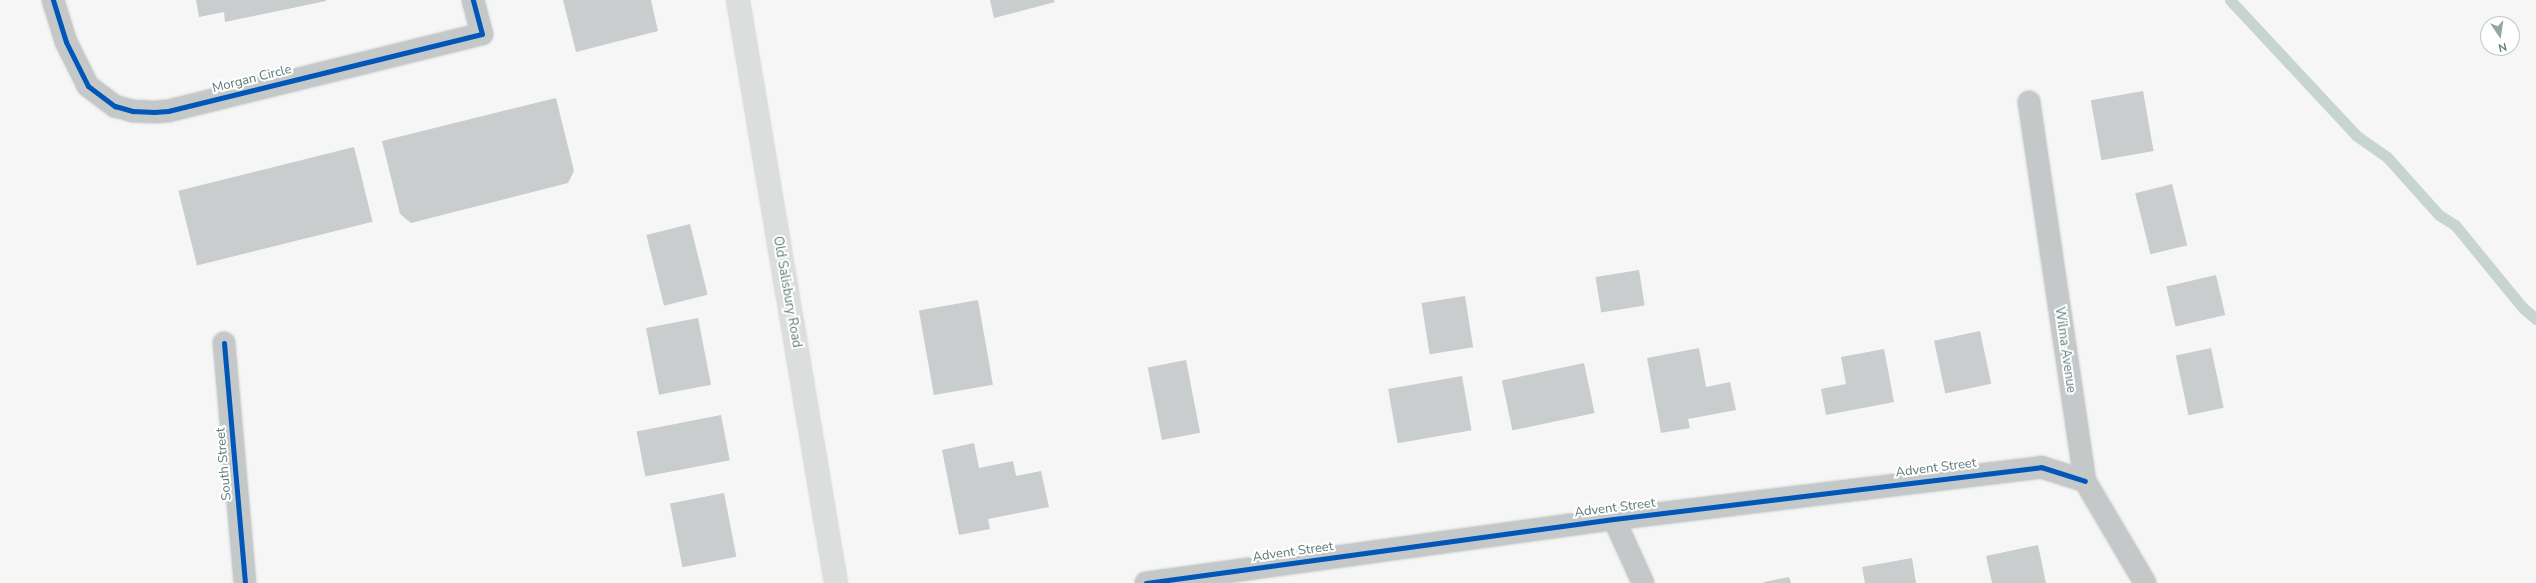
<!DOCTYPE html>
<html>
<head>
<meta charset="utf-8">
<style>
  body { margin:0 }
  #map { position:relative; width:2536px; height:583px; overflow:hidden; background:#f6f6f6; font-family:"Nunito Sans",sans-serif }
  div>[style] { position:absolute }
  .stream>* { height:11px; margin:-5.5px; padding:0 5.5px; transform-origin:5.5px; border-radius:5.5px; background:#c7d4d1 }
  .building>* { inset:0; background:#cacdcd; transform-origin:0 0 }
  .roads { filter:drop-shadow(0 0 1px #d0d2d2) drop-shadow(0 0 1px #d0d2d2) }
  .minor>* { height:22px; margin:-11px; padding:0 11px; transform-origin:11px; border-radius:11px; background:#c5c8c8 }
  .secondary>* { height:22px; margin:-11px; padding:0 11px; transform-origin:11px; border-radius:11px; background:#dcdddd }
  .cycleway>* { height:5px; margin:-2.5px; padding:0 2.5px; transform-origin:2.5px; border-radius:2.5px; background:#0057b8 }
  span { translate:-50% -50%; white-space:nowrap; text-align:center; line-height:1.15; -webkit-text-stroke:4px #fff; paint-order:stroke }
  .street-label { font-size:13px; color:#5e7978 }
  .north { position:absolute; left:2480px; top:16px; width:40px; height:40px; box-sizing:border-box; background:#fff; border:1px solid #bfc9c9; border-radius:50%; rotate:167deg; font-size:11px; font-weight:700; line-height:16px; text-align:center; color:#5e7978 }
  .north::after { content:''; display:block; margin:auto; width:14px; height:18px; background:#93a5a4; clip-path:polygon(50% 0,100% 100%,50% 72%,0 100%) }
</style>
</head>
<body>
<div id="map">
  <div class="stream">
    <div style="left:2230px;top:0;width:186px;rotate:47deg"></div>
    <div style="left:2357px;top:136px;width:37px;rotate:35deg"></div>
    <div style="left:2387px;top:157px;width:78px;rotate:48.1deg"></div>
    <div style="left:2439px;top:215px;width:19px;rotate:32deg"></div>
    <div style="left:2455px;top:225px;width:107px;rotate:50.7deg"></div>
    <div style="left:2523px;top:308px;width:17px;rotate:40deg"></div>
  </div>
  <div class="building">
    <div style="clip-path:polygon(196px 0,326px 0,326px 1px,225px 22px,224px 12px,199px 17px)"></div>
    <div style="clip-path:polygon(563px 0,651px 0,658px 31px,576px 52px)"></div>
    <div style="clip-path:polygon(990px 0,1054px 0,1055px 2px,994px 18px)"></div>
    <div style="left:2143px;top:91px;width:61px;height:53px;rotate:80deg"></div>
    <div style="clip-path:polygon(556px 98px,574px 171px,568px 183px,411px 223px,400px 214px,382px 141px)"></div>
    <div style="left:354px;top:147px;width:77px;height:181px;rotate:76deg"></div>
    <div style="left:2172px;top:184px;width:63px;height:38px;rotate:76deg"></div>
    <div style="left:690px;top:224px;width:73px;height:45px;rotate:76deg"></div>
    <div style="left:1639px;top:270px;width:36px;height:44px;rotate:81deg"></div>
    <div style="left:2216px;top:275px;width:41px;height:51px;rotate:77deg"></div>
    <div style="left:1465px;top:296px;width:52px;height:44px;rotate:81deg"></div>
    <div style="left:978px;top:300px;width:86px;height:60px;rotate:80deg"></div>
    <div style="left:698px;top:318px;width:68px;height:53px;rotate:79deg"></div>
    <div style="left:1980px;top:331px;width:54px;height:47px;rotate:78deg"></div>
    <div style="clip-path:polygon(1699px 348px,1706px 387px,1730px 382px,1736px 410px,1688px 419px,1690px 428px,1661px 433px,1647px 358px)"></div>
    <div style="left:2211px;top:348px;width:61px;height:36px;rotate:78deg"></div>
    <div style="clip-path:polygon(1884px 349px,1894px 402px,1826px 415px,1821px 389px,1846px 384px,1841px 357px)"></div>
    <div style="left:1186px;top:360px;width:74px;height:39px;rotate:79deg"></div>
    <div style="left:1584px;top:363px;width:51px;height:84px;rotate:78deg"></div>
    <div style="left:1462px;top:376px;width:55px;height:75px;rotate:80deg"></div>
    <div style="left:721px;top:415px;width:46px;height:86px;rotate:79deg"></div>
    <div style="clip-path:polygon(974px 443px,979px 468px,1013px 461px,1016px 476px,1041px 471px,1049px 507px,988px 519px,990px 529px,959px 535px,942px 450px)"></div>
    <div style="left:724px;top:493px;width:65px;height:55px;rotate:79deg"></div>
    <div style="clip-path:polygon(2038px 545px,2046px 583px,1992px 583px,1986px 556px)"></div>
    <div style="clip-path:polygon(1912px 558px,1916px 583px,1865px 583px,1862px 567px)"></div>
    <div style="clip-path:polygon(1789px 577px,1791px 583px,1764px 583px,1764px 582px)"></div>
  </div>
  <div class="roads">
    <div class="minor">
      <div style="left:53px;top:0;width:44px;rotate:72.8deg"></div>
      <div style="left:66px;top:42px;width:49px;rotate:63.4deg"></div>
      <div style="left:88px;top:86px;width:34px;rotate:37deg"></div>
      <div style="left:115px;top:106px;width:19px;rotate:16deg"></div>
      <div style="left:133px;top:111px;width:21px;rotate:3deg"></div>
      <div style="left:154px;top:112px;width:14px;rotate:-4deg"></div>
      <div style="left:168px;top:111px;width:323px;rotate:-13.8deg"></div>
      <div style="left:482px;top:34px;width:35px;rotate:-105deg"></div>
      <div style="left:2029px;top:102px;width:383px;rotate:81.6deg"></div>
      <div style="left:2085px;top:481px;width:118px;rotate:59.5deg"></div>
      <div style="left:224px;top:343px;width:241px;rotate:85deg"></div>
      <div style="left:1614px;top:519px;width:70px;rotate:65.6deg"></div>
      <div style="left:1146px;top:583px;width:472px;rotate:-7.8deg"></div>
      <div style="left:1614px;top:519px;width:430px;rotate:-6.9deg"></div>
      <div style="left:2041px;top:467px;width:46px;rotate:17.7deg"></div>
    </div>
    <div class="secondary">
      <div style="left:738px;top:0;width:591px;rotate:80.46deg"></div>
    </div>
  </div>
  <div class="cycleway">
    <div style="left:53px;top:0;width:44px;rotate:72.8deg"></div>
    <div style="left:66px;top:42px;width:49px;rotate:63.4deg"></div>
    <div style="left:88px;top:86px;width:34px;rotate:37deg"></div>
    <div style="left:115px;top:106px;width:19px;rotate:16deg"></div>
    <div style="left:133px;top:111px;width:21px;rotate:3deg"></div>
    <div style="left:154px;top:112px;width:14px;rotate:-4deg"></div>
    <div style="left:168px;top:111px;width:323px;rotate:-13.8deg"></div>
    <div style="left:482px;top:34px;width:35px;rotate:-105deg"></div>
    <div style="left:224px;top:343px;width:241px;rotate:85deg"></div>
    <div style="left:1146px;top:583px;width:472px;rotate:-7.8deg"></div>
    <div style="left:1614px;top:519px;width:430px;rotate:-6.9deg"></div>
    <div style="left:2041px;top:467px;width:46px;rotate:17.7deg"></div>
  </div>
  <div class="street-label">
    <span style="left:252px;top:79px;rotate:-14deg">Morgan Circle</span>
    <span style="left:787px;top:292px;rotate:80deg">Old Salisbury Road</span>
    <span style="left:2065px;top:350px;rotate:82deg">Wilma Avenue</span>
    <span style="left:224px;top:464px;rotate:-95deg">South Street</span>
    <span style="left:1936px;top:468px;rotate:-7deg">Advent Street</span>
    <span style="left:1615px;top:508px;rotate:-7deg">Advent Street</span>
    <span style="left:1293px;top:552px;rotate:-8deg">Advent Street</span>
  </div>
  <div class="north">N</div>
</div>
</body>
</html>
